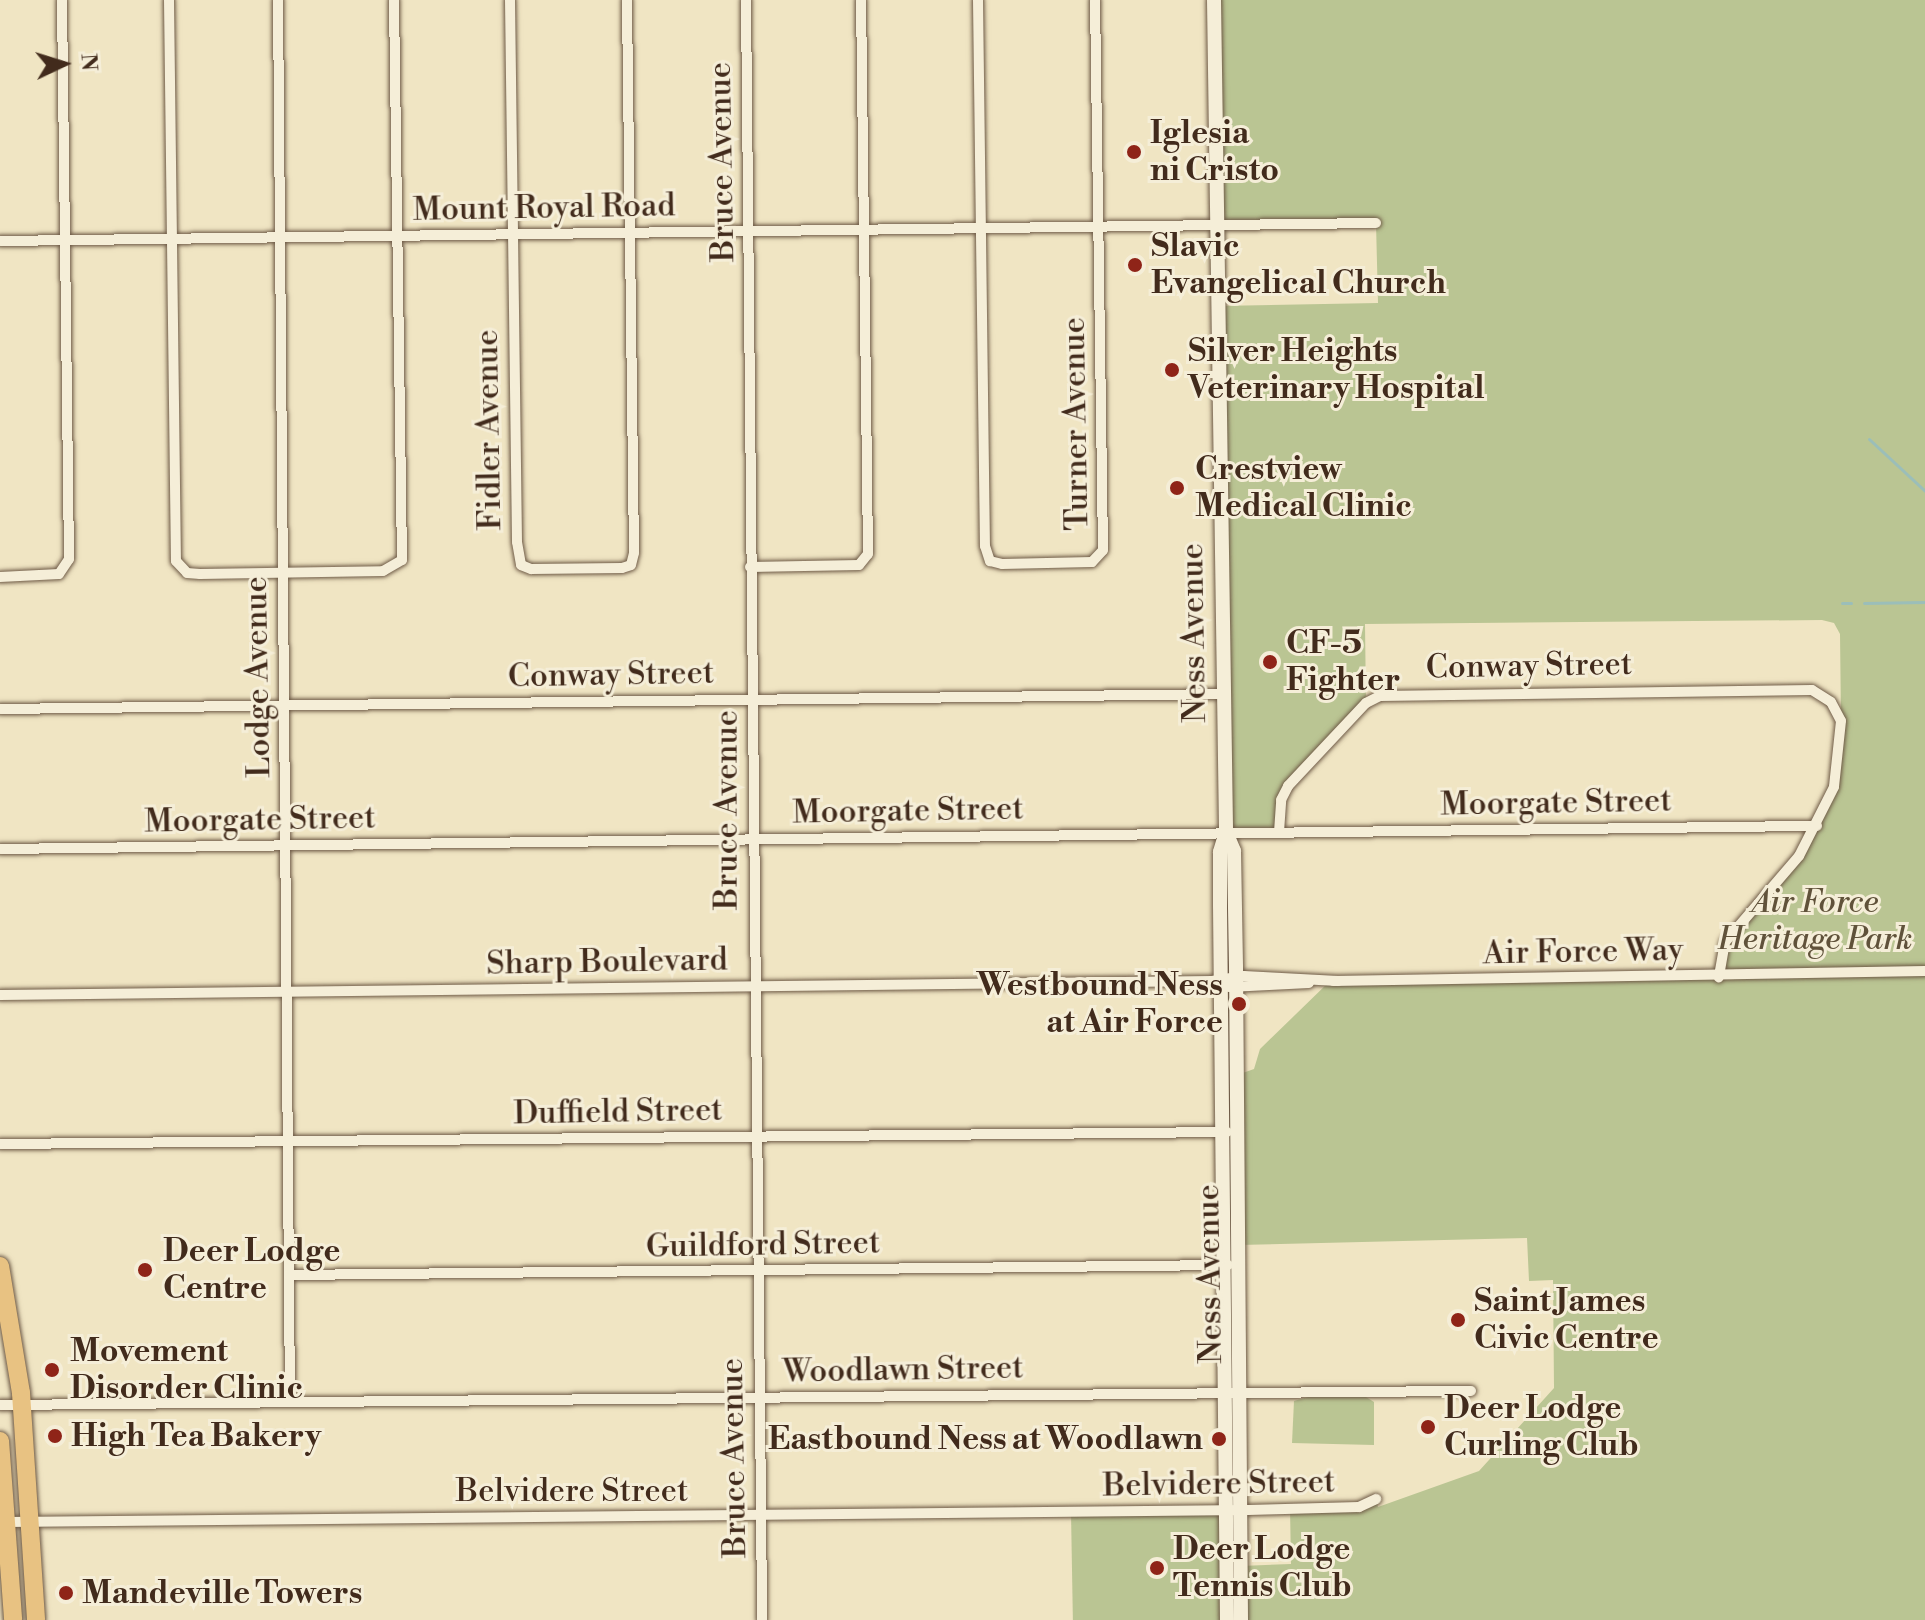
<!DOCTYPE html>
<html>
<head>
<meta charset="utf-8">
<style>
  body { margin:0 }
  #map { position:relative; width:1925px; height:1620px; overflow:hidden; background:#f0e5c3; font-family:"Libre Bodoni",serif }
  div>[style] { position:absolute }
  .green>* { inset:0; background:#bac593; transform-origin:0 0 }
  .stream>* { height:3px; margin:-1.5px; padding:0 1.5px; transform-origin:1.5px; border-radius:1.5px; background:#9bbeb9 }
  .roads { filter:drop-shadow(0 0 2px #6e5a46) drop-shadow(0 0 2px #6e5a46) }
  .minor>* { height:10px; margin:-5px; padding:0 5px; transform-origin:5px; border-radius:5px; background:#f5eed8 }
  .secondary>* { height:14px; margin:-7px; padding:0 7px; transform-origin:7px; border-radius:7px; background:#f5eed8 }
  .trunk>* { height:18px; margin:-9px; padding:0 9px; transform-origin:9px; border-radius:9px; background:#e8c282 }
  .dots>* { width:22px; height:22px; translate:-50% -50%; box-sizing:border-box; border:4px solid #f5eed8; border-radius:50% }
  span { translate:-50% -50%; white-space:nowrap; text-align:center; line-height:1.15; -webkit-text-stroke:6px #f5eed8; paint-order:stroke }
  .poi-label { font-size:32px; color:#422b1c; font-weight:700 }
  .left { translate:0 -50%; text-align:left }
  .right { translate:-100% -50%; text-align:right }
  .street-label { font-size:32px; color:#422b1c }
  .park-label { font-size:32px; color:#60523a; font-style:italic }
  .north { position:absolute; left:24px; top:24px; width:80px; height:80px; -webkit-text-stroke:6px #f5eed8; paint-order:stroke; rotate:86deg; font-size:22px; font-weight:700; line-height:32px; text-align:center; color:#422b1c }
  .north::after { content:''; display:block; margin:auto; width:28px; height:36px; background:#422b1c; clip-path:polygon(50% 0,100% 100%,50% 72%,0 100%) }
</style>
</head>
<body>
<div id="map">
  <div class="green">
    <div style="clip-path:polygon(1215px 0,1925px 0,1925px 1620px,1241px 1620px,1241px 1566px,1291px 1564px,1290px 1508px,1359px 1507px,1376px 1499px,1378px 1507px,1479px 1471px,1554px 1388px,1553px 1280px,1529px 1281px,1527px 1238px,1238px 1245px,1237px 1075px,1254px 1069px,1260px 1049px,1330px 981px,1719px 977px,1719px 956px,1778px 884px,1826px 807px,1841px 721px,1840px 634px,1834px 623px,1822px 620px,1365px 624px,1366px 703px,1288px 786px,1279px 832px,1226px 832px,1218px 306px,1378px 303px,1376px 223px,1217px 226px)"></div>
    <div style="clip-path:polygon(1308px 1397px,1366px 1397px,1374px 1402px,1374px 1445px,1292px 1443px,1294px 1401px)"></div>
    <div style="left:1225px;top:1511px;width:109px;height:154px;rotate:89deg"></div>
  </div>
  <div class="stream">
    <div style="left:1869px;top:439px;width:76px;rotate:42.9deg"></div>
    <div style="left:1842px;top:603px;width:9px"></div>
    <div style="left:1864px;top:603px;width:61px;rotate:-0.9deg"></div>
  </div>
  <div class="roads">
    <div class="minor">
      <div style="left:169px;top:0;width:561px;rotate:89.29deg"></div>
      <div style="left:176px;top:561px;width:16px;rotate:47deg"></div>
      <div style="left:187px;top:573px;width:13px;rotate:4deg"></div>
      <div style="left:200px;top:574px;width:183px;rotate:-0.9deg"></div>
      <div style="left:383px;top:571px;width:22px;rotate:-30deg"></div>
      <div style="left:402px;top:560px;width:560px;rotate:-90.82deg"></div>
      <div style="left:278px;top:0;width:1402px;rotate:89.51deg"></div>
      <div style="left:510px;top:0;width:542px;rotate:89.26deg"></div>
      <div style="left:517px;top:542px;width:23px;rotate:80deg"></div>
      <div style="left:521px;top:565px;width:11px;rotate:22deg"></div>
      <div style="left:531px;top:569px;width:91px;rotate:-0.6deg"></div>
      <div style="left:622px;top:568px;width:9px;rotate:-18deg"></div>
      <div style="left:631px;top:565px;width:12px;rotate:-76deg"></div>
      <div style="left:634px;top:553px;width:553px;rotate:-90.73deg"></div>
      <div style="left:746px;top:0;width:1620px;rotate:89.43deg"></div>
      <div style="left:978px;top:0;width:546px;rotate:89.27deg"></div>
      <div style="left:985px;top:546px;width:16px;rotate:72deg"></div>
      <div style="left:990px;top:561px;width:12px;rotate:14deg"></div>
      <div style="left:1002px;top:564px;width:90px;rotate:-1.3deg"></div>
      <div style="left:1092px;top:562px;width:16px;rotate:-47deg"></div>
      <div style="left:1103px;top:550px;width:550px;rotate:-90.83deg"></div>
      <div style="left:0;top:241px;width:1376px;rotate:-0.75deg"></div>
      <div style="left:750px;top:567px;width:109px;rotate:-1.1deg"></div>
      <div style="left:859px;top:565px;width:14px;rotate:-51deg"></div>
      <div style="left:868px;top:554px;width:554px;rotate:-90.72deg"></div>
      <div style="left:0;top:577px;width:59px;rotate:-2.9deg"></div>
      <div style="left:59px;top:574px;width:18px;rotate:-56deg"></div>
      <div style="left:69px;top:559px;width:559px;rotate:-90.72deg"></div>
      <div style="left:0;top:709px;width:1223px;rotate:-0.7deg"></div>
      <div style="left:1279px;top:832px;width:32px;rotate:-86deg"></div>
      <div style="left:1281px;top:800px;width:16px;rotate:-63deg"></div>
      <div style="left:1288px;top:786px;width:114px;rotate:-46.8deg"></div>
      <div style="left:1366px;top:703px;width:16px;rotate:-27deg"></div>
      <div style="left:1380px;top:696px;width:432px;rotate:-0.8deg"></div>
      <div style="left:1812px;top:690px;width:22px;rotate:32deg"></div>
      <div style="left:1831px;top:702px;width:21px;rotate:62deg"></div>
      <div style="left:1841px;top:721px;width:66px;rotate:96.1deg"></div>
      <div style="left:1834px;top:787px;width:77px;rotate:116.9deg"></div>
      <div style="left:1799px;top:856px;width:113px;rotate:130.7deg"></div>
      <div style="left:1725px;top:942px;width:36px;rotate:100deg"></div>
      <div style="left:0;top:849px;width:1817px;rotate:-0.73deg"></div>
      <div style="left:1333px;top:981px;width:592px;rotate:-0.97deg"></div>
      <div style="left:1229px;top:987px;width:80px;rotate:-2.9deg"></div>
      <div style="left:0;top:995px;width:1212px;rotate:-0.66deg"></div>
      <div style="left:1212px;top:981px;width:32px;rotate:-9deg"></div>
      <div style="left:1244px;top:976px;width:94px;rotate:3deg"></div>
      <div style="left:0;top:1144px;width:1227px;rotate:-0.56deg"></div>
      <div style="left:289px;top:1275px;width:939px;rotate:-0.61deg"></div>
      <div style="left:0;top:1405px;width:1471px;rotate:-0.55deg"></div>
      <div style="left:6px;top:1522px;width:1242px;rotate:-0.55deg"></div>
      <div style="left:1248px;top:1510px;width:111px;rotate:-1.5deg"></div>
      <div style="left:1359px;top:1507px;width:19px;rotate:-25deg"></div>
    </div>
    <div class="secondary">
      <div style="left:1214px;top:0;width:832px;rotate:89.17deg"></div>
      <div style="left:1226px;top:832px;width:21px;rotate:107deg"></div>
      <div style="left:1220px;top:852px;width:53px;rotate:90deg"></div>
      <div style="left:1220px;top:905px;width:715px;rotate:89.44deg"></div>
      <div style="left:1226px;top:832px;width:21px;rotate:67deg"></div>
      <div style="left:1234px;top:851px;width:116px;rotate:89deg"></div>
      <div style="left:1236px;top:967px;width:653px;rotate:89.56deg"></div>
    </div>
    <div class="trunk">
      <div style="left:0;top:1266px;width:129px;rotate:80.6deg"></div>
      <div style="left:21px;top:1393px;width:227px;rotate:86.2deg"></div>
      <div style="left:0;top:1441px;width:179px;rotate:85.8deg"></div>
    </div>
  </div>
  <div class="dots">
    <div style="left:1134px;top:152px;background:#8f2418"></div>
    <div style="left:1135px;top:265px;background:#8f2418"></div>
    <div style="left:1172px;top:370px;background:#8f2418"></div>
    <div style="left:1177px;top:488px;background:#8f2418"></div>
    <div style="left:1270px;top:662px;background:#8f2418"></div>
    <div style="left:1239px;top:1004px;background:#8f2418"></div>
    <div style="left:145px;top:1270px;background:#8f2418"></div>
    <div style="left:1458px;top:1320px;background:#8f2418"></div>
    <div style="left:52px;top:1370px;background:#8f2418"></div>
    <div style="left:1428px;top:1427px;background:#8f2418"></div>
    <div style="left:55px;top:1436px;background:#8f2418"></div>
    <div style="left:1219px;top:1439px;background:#8f2418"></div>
    <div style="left:1157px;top:1568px;background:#8f2418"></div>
    <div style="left:66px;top:1593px;background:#8f2418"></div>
  </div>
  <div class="poi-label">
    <span class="left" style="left:1150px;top:152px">Iglesia<br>ni Cristo</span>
    <span class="left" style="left:1151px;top:265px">Slavic<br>Evangelical Church</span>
    <span class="left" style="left:1188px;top:370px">Silver Heights<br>Veterinary Hospital</span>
    <span class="left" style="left:1195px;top:488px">Crestview<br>Medical Clinic</span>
    <span class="left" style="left:1286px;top:662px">CF-5<br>Fighter</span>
    <span class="right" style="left:1223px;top:1004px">Westbound Ness<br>at Air Force</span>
    <span class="left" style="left:163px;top:1270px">Deer Lodge<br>Centre</span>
    <span class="left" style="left:1474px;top:1320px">Saint James<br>Civic Centre</span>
    <span class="left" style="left:70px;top:1370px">Movement<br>Disorder Clinic</span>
    <span class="left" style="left:1444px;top:1427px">Deer Lodge<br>Curling Club</span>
    <span class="left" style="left:71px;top:1436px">High Tea Bakery</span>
    <span class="right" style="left:1203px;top:1439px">Eastbound Ness at Woodlawn</span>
    <span class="left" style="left:1173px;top:1568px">Deer Lodge<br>Tennis Club</span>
    <span class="left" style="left:82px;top:1593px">Mandeville Towers</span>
  </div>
  <div class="street-label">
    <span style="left:722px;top:162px;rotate:-91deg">Bruce Avenue</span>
    <span style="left:544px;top:208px;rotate:-1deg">Mount Royal Road</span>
    <span style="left:1076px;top:424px;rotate:-91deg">Turner Avenue</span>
    <span style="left:489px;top:430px;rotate:-91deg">Fidler Avenue</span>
    <span style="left:1194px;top:633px;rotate:-91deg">Ness Avenue</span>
    <span style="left:1529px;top:666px;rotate:-1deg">Conway Street</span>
    <span style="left:611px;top:675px;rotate:-1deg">Conway Street</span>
    <span style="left:258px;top:677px;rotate:-91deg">Lodge Avenue</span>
    <span style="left:1556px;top:803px;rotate:-1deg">Moorgate Street</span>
    <span style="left:727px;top:810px;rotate:-90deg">Bruce Avenue</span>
    <span style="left:908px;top:811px;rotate:-1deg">Moorgate Street</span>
    <span style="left:260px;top:820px;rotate:-1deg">Moorgate Street</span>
    <span style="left:1583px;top:952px;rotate:-1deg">Air Force Way</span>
    <span style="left:607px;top:962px;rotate:-1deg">Sharp Boulevard</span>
    <span style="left:618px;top:1112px;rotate:-1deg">Duffield Street</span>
    <span style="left:763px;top:1245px;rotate:-1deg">Guildford Street</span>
    <span style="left:1210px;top:1274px;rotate:-91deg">Ness Avenue</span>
    <span style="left:903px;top:1370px;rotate:-1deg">Woodlawn Street</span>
    <span style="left:734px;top:1458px;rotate:-91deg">Bruce Avenue</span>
    <span style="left:1219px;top:1484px;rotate:-1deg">Belvidere Street</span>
    <span style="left:572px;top:1491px">Belvidere Street</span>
  </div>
  <div class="park-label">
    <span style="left:1815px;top:921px">Air Force<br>Heritage Park</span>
  </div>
  <div class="north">N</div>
</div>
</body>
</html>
